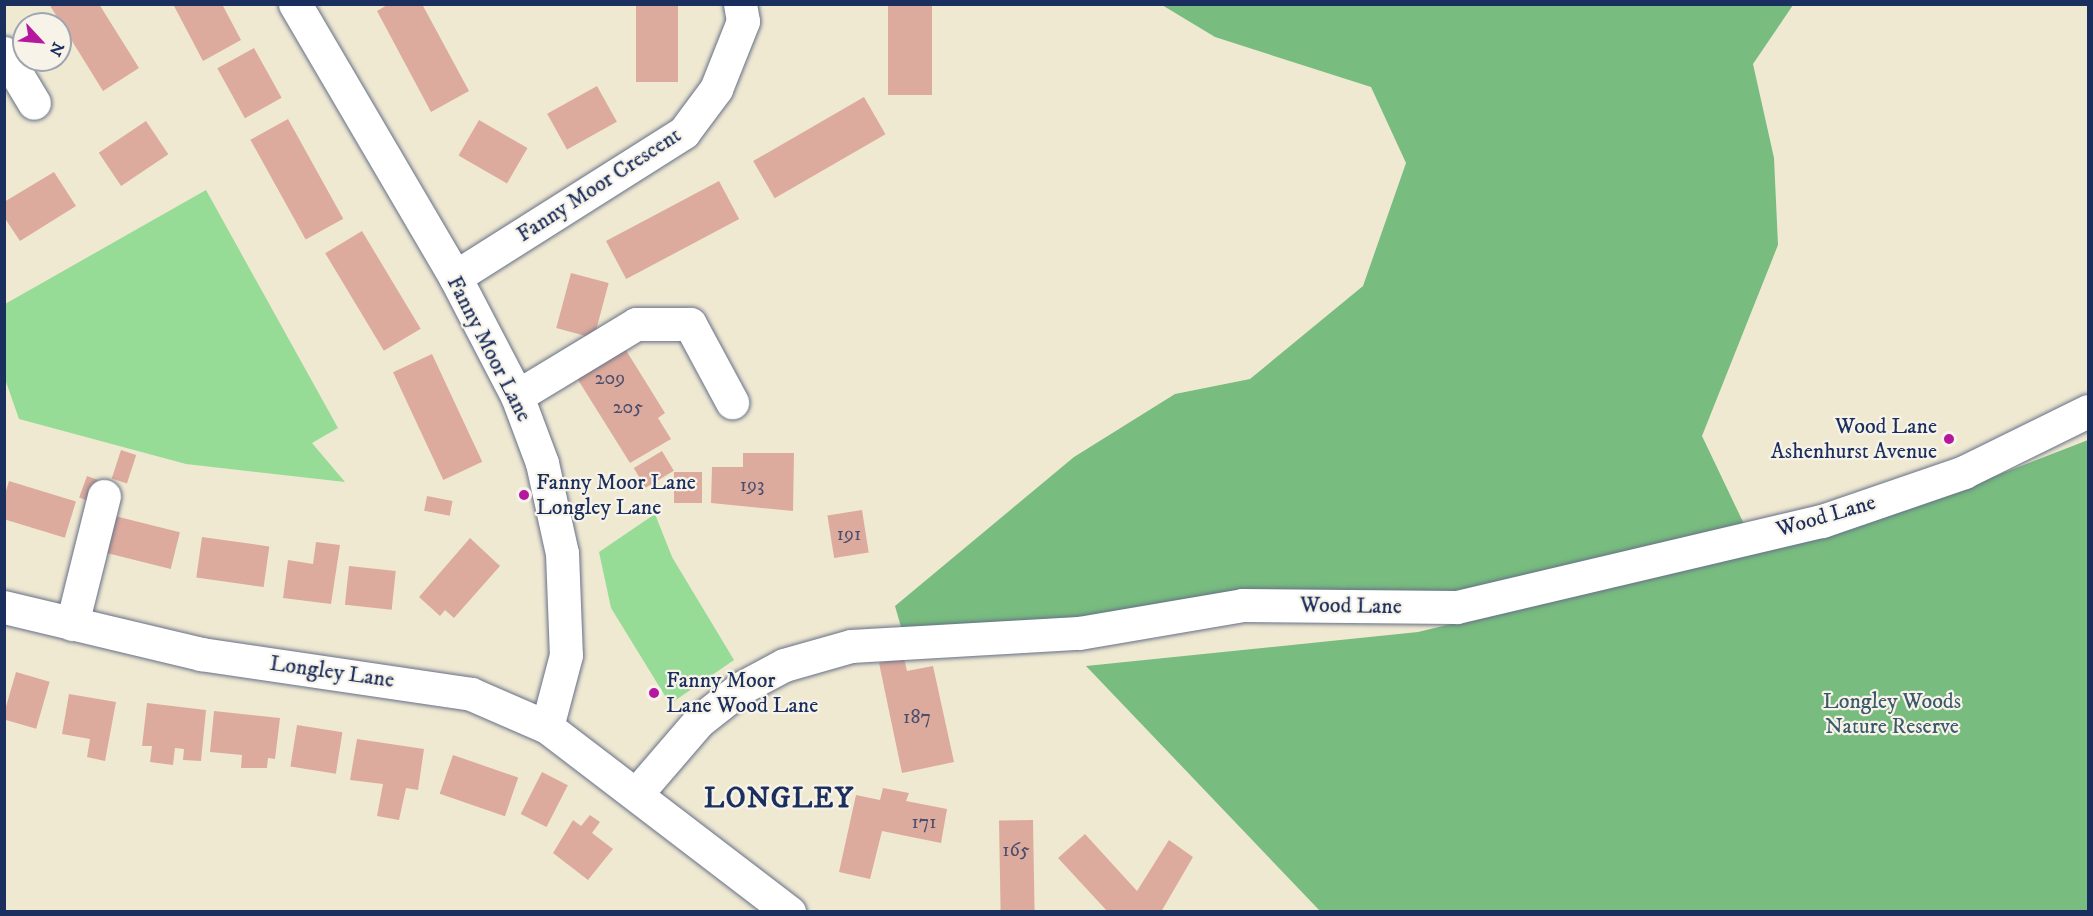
<!DOCTYPE html>
<html>
<head>
<meta charset="utf-8">
<style>
  body { margin:0 }
  #map { position:relative; width:2093px; height:916px; overflow:hidden; background:#f0e9d2; font-family:"IM FELL DW Pica",serif }
  div>[style] { position:absolute }
  .green>* { inset:0; background:#96dc96 }
  .forest>* { inset:0; background:#78bc7f }
  .building>* { inset:0; background:#ddab9d; transform-origin:0 0 }
  .roads { filter:drop-shadow(0 0 2px #667087) drop-shadow(0 0 2px #667087) }
  .minor>* { height:33px; margin:-16.5px; padding:0 16.5px; transform-origin:16.5px; border-radius:16.5px; background:#fff }
  .dots>* { width:16px; height:16px; translate:-50% -50%; box-sizing:border-box; border:3px solid #f7f3e8; border-radius:50% }
  span { translate:-50% -50%; white-space:nowrap; text-align:center; line-height:1.15; -webkit-text-stroke:4.5px #f7f3e8; paint-order:stroke }
  .number-label { font-size:20px; color:#4c4e6e }
  .number-label span { -webkit-text-stroke-width:0 }
  .street-label { font-size:22px; color:#1b2f5e }
  .poi-label { font-size:22px; color:#1b2f5e }
  .right { translate:-100% -50%; text-align:right }
  .left { translate:0 -50%; text-align:left }
  .park-label { font-size:22px; color:#3a5a6c }
  .district-label { font-size:28px; color:#1b2f5e; font-weight:700; letter-spacing:1.5px }
  .frame { position:absolute; inset:0; border:6px solid #1b2f5e; pointer-events:none }
  .north { position:absolute; left:12px; top:12px; width:60px; height:60px; box-sizing:border-box; background:#f7f3e8; border:2px solid #9fa5b1; border-radius:50%; rotate:116deg; font-size:16px; font-weight:700; line-height:24px; text-align:center; color:#1b2f5e }
  .north::after { content:''; display:block; margin:auto; width:21px; height:27px; background:#b5179e; clip-path:polygon(50% 0,100% 100%,50% 72%,0 100%) }
</style>
</head>
<body>
<div id="map">
  <div class="green">
    <div style="clip-path:polygon(206px 190px,338px 428px,312px 443px,345px 482px,186px 464px,19px 419px,5px 379px,5px 304px)"></div>
    <div style="clip-path:polygon(655px 514px,672px 557px,734px 660px,670px 704px,611px 608px,599px 552px)"></div>
  </div>
  <div class="forest">
    <div style="clip-path:polygon(1162px 5px,1793px 5px,1753px 64px,1774px 158px,1778px 245px,1702px 436px,1744px 524px,1434px 599px,907px 648px,895px 606px,1074px 457px,1175px 394px,1250px 379px,1363px 286px,1406px 163px,1371px 87px,1215px 37px)"></div>
    <div style="clip-path:polygon(2088px 440px,2088px 911px,1320px 911px,1086px 666px,1418px 632px,1730px 556px,1959px 490px)"></div>
  </div>
  <div class="building">
    <div style="clip-path:polygon(49px 4px,99px 4px,139px 68px,103px 91px)"></div>
    <div style="clip-path:polygon(173px 4px,222px 4px,241px 40px,203px 61px)"></div>
    <div style="clip-path:polygon(389px 4px,422px 4px,469px 91px,431px 112px,377px 11px)"></div>
    <div style="left:636px;top:4px;width:42px;height:78px"></div>
    <div style="left:888px;top:5px;width:44px;height:90px"></div>
    <div style="left:254px;top:48px;width:57px;height:42px;rotate:61deg"></div>
    <div style="left:597px;top:86px;width:41px;height:57px;rotate:61deg"></div>
    <div style="left:864px;top:97px;width:43px;height:128px;rotate:60deg"></div>
    <div style="left:288px;top:119px;width:114px;height:43px;rotate:61deg"></div>
    <div style="left:479px;top:120px;width:56px;height:41px;rotate:30deg"></div>
    <div style="left:146px;top:121px;width:40px;height:57px;rotate:56deg"></div>
    <div style="clip-path:polygon(54px 172px,76px 206px,20px 241px,4px 217px,4px 202px)"></div>
    <div style="left:719px;top:181px;width:43px;height:128px;rotate:62deg"></div>
    <div style="left:362px;top:231px;width:114px;height:43px;rotate:59deg"></div>
    <div style="left:571px;top:273px;width:39px;height:57px;rotate:15deg"></div>
    <div style="clip-path:polygon(619px 339px,665px 413px,658px 418px,671px 439px,630px 463px,575px 375px)"></div>
    <div style="left:432px;top:354px;width:119px;height:43px;rotate:65deg"></div>
    <div style="left:121px;top:450px;width:16px;height:30px;rotate:18deg"></div>
    <div style="left:662px;top:451px;width:23px;height:33px;rotate:59deg"></div>
    <div style="clip-path:polygon(743px 453px,794px 453px,793px 511px,711px 503px,712px 467px,743px 467px)"></div>
    <div style="left:674px;top:472px;width:28px;height:31px"></div>
    <div style="left:87px;top:476px;width:12px;height:23px;rotate:20deg"></div>
    <div style="left:9px;top:481px;width:70px;height:38px;rotate:17deg"></div>
    <div style="left:427px;top:496px;width:26px;height:15px;rotate:11deg"></div>
    <div style="left:862px;top:510px;width:43px;height:35px;rotate:81deg"></div>
    <div style="left:111px;top:515px;width:71px;height:38px;rotate:14deg"></div>
    <div style="left:202px;top:537px;width:68px;height:41px;rotate:8deg"></div>
    <div style="clip-path:polygon(470px 538px,500px 566px,454px 618px,445px 610px,440px 616px,419px 597px)"></div>
    <div style="clip-path:polygon(316px 542px,340px 545px,331px 604px,283px 598px,288px 560px,313px 564px)"></div>
    <div style="left:349px;top:566px;width:47px;height:39px;rotate:6deg"></div>
    <div style="clip-path:polygon(904px 658px,907px 671px,933px 666px,954px 762px,902px 773px,879px 663px)"></div>
    <div style="left:16px;top:672px;width:35px;height:49px;rotate:16deg"></div>
    <div style="clip-path:polygon(69px 694px,116px 702px,105px 761px,87px 757px,90px 739px,62px 734px)"></div>
    <div style="clip-path:polygon(147px 703px,206px 710px,201px 761px,183px 760px,184px 749px,175px 748px,173px 765px,150px 762px,152px 746px,142px 746px)"></div>
    <div style="clip-path:polygon(214px 711px,280px 718px,275px 759px,268px 758px,267px 768px,241px 768px,242px 755px,210px 752px)"></div>
    <div style="left:297px;top:725px;width:46px;height:42px;rotate:9deg"></div>
    <div style="clip-path:polygon(357px 739px,424px 749px,418px 790px,406px 788px,399px 820px,377px 816px,383px 784px,350px 780px)"></div>
    <div style="left:453px;top:755px;width:69px;height:41px;rotate:19deg"></div>
    <div style="left:542px;top:772px;width:29px;height:47px;rotate:27deg"></div>
    <div style="clip-path:polygon(883px 788px,909px 793px,906px 801px,947px 809px,941px 843px,882px 831px,870px 879px,839px 872px,856px 795px,880px 800px)"></div>
    <div style="clip-path:polygon(590px 815px,600px 822px,592px 833px,613px 849px,588px 880px,553px 853px,573px 820px,581px 826px)"></div>
    <div style="left:1033px;top:820px;width:92px;height:34px;rotate:89deg"></div>
    <div style="clip-path:polygon(1085px 834px,1137px 891px,1169px 840px,1193px 857px,1161px 912px,1108px 912px,1058px 858px)"></div>
  </div>
  <div class="roads">
    <div class="minor">
      <div style="left:295px;top:4px;width:316px;rotate:59.6deg"></div>
      <div style="left:455px;top:277px;width:134px;rotate:62.5deg"></div>
      <div style="left:517px;top:396px;width:72px;rotate:69.5deg"></div>
      <div style="left:542px;top:463px;width:92px;rotate:77.5deg"></div>
      <div style="left:562px;top:553px;width:102px;rotate:87.8deg"></div>
      <div style="left:566px;top:655px;width:74px;rotate:104.8deg"></div>
      <div style="left:4px;top:53px;width:58px;rotate:59deg"></div>
      <div style="left:455px;top:277px;width:271px;rotate:-32.3deg"></div>
      <div style="left:684px;top:132px;width:54px;rotate:-53.3deg"></div>
      <div style="left:716px;top:89px;width:73px;rotate:-68.3deg"></div>
      <div style="left:743px;top:21px;width:17px;rotate:-100deg"></div>
      <div style="left:517px;top:396px;width:139px;rotate:-31.2deg"></div>
      <div style="left:636px;top:324px;width:54px"></div>
      <div style="left:690px;top:324px;width:89px;rotate:61.7deg"></div>
      <div style="left:4px;top:607px;width:203px;rotate:13.4deg"></div>
      <div style="left:201px;top:654px;width:273px;rotate:8.4deg"></div>
      <div style="left:471px;top:694px;width:83px;rotate:23.5deg"></div>
      <div style="left:547px;top:727px;width:305px;rotate:37.4deg"></div>
      <div style="left:72px;top:624px;width:132px;rotate:-76deg"></div>
      <div style="left:637px;top:793px;width:95px;rotate:-49.3deg"></div>
      <div style="left:699px;top:721px;width:53px;rotate:-38.2deg"></div>
      <div style="left:741px;top:688px;width:49px;rotate:-28.1deg"></div>
      <div style="left:784px;top:665px;width:70px;rotate:-15.8deg"></div>
      <div style="left:851px;top:646px;width:228px;rotate:-3.3deg"></div>
      <div style="left:1079px;top:633px;width:165px;rotate:-9.7deg"></div>
      <div style="left:1242px;top:605px;width:215px;rotate:0.5deg"></div>
      <div style="left:1457px;top:607px;width:375px;rotate:-13.3deg"></div>
      <div style="left:1822px;top:521px;width:150px;rotate:-19deg"></div>
      <div style="left:1964px;top:472px;width:138px;rotate:-26.2deg"></div>
    </div>
  </div>
  <div class="dots">
    <div style="left:1949px;top:439px;background:#b5179e"></div>
    <div style="left:524px;top:495px;background:#b5179e"></div>
    <div style="left:654px;top:693px;background:#b5179e"></div>
  </div>
  <div class="number-label">
    <span style="left:610px;top:378px">209</span>
    <span style="left:628px;top:407px">205</span>
    <span style="left:752px;top:485px">193</span>
    <span style="left:849px;top:534px">191</span>
    <span style="left:917px;top:717px">187</span>
    <span style="left:924px;top:822px">171</span>
    <span style="left:1016px;top:850px">165</span>
  </div>
  <div class="street-label">
    <span style="left:599px;top:185px;rotate:-33deg">Fanny Moor Crescent</span>
    <span style="left:489px;top:349px;rotate:63deg">Fanny Moor Lane</span>
    <span style="left:1826px;top:516px;rotate:-16deg">Wood Lane</span>
    <span style="left:1351px;top:606px;rotate:1deg">Wood Lane</span>
    <span style="left:332px;top:672px;rotate:8deg">Longley Lane</span>
  </div>
  <div class="poi-label">
    <span class="right" style="left:1937px;top:439px">Wood Lane<br>Ashenhurst Avenue</span>
    <span class="left" style="left:536px;top:495px">Fanny Moor Lane<br>Longley Lane</span>
    <span class="left" style="left:666px;top:693px">Fanny Moor<br>Lane Wood Lane</span>
  </div>
  <div class="park-label">
    <span style="left:1892px;top:714px">Longley Woods<br>Nature Reserve</span>
  </div>
  <div class="district-label">
    <span style="left:779px;top:799px">LONGLEY</span>
  </div>
  <div class="frame"></div>
  <div class="north">N</div>
</div>
</body>
</html>
